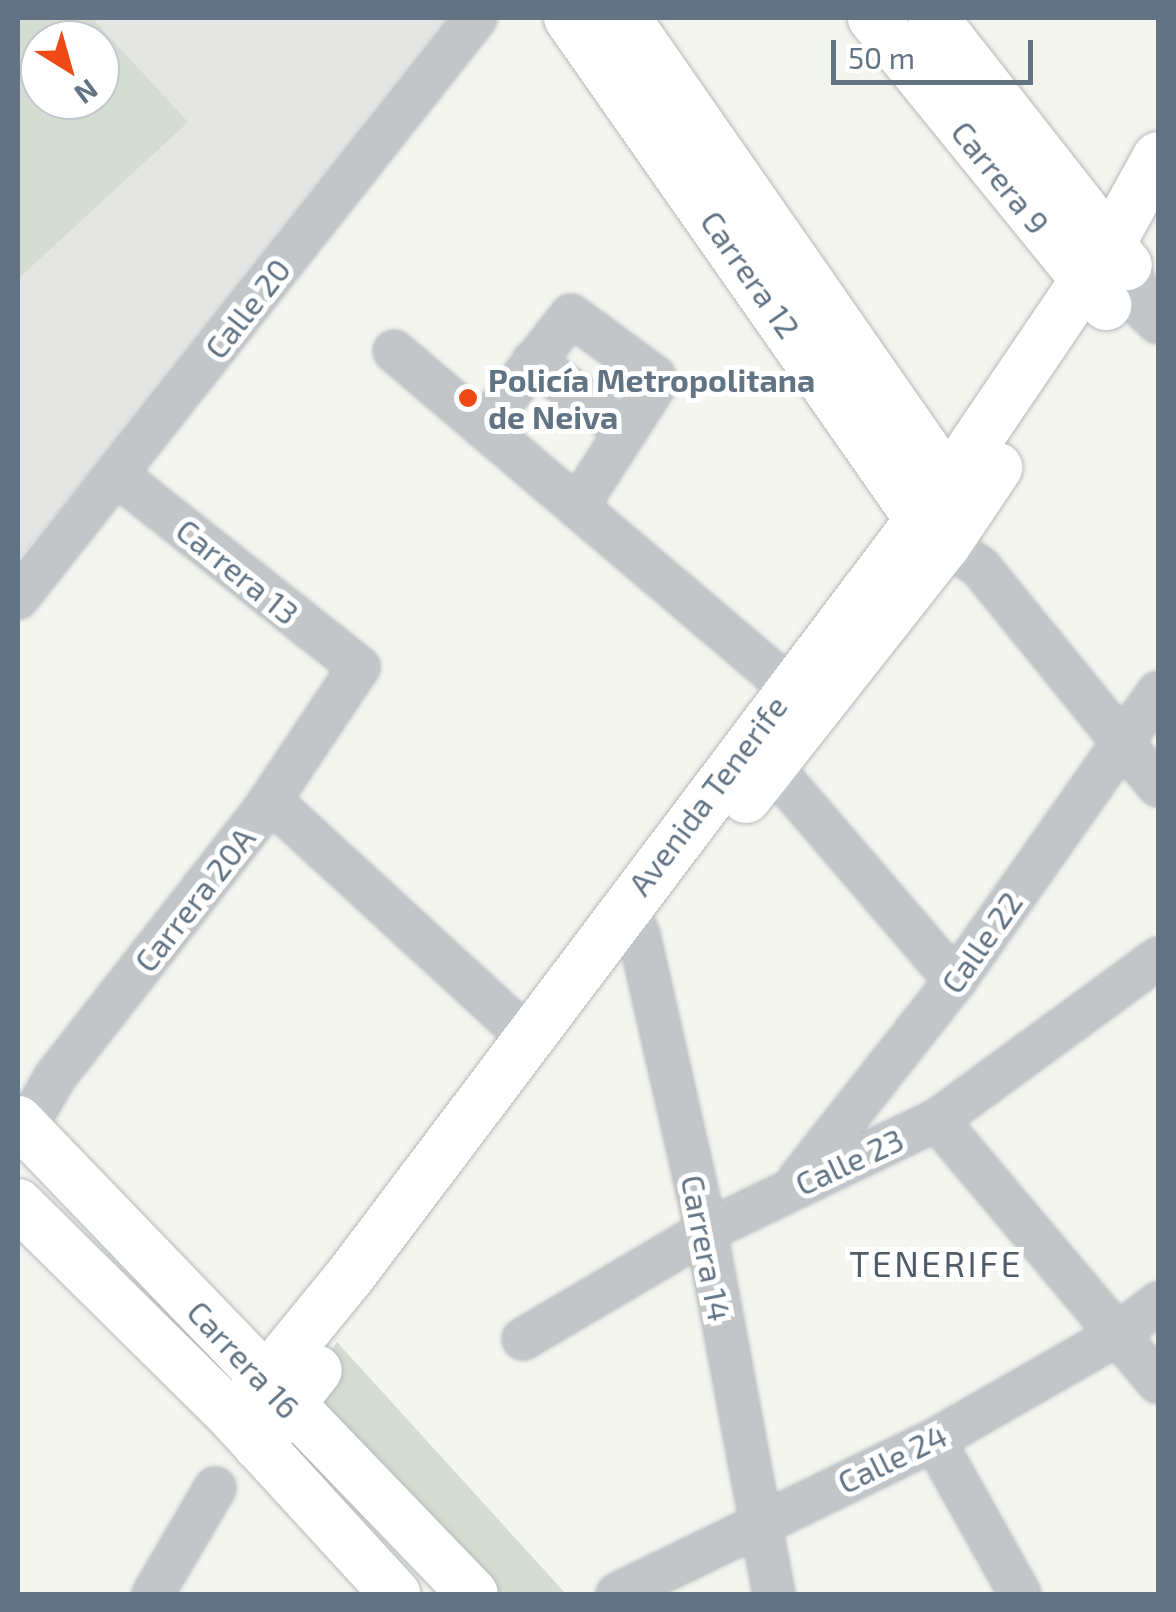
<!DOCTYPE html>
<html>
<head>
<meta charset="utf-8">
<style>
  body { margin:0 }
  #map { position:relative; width:1176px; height:1612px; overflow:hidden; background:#f5f5f0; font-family:"Exo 2",sans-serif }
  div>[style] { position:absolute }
  .built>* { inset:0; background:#e5e6e4 }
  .green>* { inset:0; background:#d5dcd1 }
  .roads { filter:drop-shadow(0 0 2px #b5b9bd) drop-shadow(0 0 2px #b5b9bd) }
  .minor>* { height:40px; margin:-20px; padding:0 20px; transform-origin:20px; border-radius:20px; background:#c2c6c9 }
  .major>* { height:50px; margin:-25px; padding:0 25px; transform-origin:25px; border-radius:25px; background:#fff }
  .dots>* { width:28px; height:28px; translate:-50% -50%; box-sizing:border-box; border:5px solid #fff; border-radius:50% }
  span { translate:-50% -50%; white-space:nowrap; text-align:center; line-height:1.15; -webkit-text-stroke:10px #fff; paint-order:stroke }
  .street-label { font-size:32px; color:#627484 }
  .poi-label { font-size:32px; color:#627484; font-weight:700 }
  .left { translate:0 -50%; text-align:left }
  .neighbourhood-label { font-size:35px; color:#505d68; letter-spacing:2.5px }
  .frame { position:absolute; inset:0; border:20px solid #627484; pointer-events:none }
  .north { position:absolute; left:20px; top:20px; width:100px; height:100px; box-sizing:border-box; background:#fff; border:2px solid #c0c7ce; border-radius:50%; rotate:143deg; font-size:28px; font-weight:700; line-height:40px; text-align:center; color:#627484 }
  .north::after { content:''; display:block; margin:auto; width:35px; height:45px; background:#ef4916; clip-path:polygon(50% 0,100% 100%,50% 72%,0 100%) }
  .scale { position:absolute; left:831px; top:40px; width:202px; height:45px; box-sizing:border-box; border:5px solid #627484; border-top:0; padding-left:12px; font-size:30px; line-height:35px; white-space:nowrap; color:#627484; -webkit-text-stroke:8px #fff; paint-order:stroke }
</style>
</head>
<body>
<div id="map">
  <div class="built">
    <div style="clip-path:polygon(evenodd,18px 18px,464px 18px,18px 560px,18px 18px,40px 40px,100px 40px,100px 100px,40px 100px,40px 40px)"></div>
  </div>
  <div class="green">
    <div style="clip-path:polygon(evenodd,18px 18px,92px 18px,188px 122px,18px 279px,18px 18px,40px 40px,100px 40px,100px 100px,40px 100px,40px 40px)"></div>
    <div style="clip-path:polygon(337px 1342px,566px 1594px,473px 1594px,300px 1393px)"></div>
  </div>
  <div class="roads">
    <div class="minor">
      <div style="left:1130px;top:269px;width:44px;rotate:69.9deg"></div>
      <div style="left:1145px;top:310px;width:18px;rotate:45deg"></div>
      <div style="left:394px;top:351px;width:517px;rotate:40.37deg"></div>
      <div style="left:533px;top:361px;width:114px;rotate:37.2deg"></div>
      <div style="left:483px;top:427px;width:142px;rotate:-51.8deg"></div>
      <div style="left:571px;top:315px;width:104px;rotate:36.4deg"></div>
      <div style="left:655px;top:377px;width:9px;rotate:90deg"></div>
      <div style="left:655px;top:386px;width:144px;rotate:122.8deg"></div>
      <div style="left:946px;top:544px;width:41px;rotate:34.1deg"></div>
      <div style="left:980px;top:567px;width:282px;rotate:50.9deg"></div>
      <div style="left:18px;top:598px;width:739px;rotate:-51.7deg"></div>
      <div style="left:771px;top:766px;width:283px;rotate:49.4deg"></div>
      <div style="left:270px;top:800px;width:349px;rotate:42.6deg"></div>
      <div style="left:626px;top:905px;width:33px;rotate:67deg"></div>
      <div style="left:639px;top:935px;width:303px;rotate:77.2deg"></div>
      <div style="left:706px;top:1231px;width:369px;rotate:79.4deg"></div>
      <div style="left:937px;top:1120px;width:343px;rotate:49.9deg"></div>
      <div style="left:25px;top:1129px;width:60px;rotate:-60deg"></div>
      <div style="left:55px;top:1077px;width:341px;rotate:-52deg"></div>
      <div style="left:265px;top:808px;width:169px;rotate:-56.3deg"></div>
      <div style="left:359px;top:667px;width:309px;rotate:-141.6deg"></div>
      <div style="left:799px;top:1179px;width:252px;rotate:-51.8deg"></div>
      <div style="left:955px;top:981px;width:353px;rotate:-54.9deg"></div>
      <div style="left:523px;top:1339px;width:212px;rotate:-30.5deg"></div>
      <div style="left:706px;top:1231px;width:256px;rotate:-25.7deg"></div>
      <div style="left:937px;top:1120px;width:274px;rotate:-36.2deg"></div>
      <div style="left:934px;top:1440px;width:176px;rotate:60.8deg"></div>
      <div style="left:153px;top:1594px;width:123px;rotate:-59.7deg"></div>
      <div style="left:617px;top:1594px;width:352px;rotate:-25.9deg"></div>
      <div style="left:934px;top:1440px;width:207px;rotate:-29.8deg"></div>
      <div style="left:1114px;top:1337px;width:56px;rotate:-37.7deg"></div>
    </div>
    <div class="major">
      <div style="left:569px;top:18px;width:610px;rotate:55.01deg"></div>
      <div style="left:919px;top:518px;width:29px;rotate:44deg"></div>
      <div style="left:625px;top:18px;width:596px;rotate:55.19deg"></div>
      <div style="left:873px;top:18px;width:370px;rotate:50.9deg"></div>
      <div style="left:933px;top:18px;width:314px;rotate:51.9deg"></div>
      <div style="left:746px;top:798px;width:323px;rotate:-51.8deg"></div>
      <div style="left:946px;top:544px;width:92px;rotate:-56.1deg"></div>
      <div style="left:18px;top:1121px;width:656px;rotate:46.11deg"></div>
      <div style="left:18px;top:1204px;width:304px;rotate:44.7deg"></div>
      <div style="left:234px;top:1418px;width:239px;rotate:47.5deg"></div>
      <div style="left:234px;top:1418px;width:183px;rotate:-50.8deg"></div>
      <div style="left:350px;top:1276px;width:997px;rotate:-52.99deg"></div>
      <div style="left:950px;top:480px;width:287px;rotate:-55.9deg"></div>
      <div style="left:1111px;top:242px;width:97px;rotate:-61.1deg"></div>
      <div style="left:258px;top:1445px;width:95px;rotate:-51.8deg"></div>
    </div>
  </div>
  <div class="dots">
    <div style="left:468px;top:398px;background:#ef4916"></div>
  </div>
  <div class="street-label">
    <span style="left:1001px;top:177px;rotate:51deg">Carrera 9</span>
    <span style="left:751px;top:274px;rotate:55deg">Carrera 12</span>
    <span style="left:247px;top:308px;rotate:-52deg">Calle 20</span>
    <span style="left:238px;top:571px;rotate:39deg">Carrera 13</span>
    <span style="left:707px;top:795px;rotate:-53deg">Avenida Tenerife</span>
    <span style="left:194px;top:899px;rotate:-52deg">Carrera 20A</span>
    <span style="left:981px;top:942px;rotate:-55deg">Calle 22</span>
    <span style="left:849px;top:1161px;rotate:-25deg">Calle 23</span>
    <span style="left:707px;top:1248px;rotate:79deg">Carrera 14</span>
    <span style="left:244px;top:1359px;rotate:47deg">Carrera 16</span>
    <span style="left:892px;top:1458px;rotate:-26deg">Calle 24</span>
  </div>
  <div class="poi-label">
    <span class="left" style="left:488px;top:398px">Policía Metropolitana<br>de Neiva</span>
  </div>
  <div class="neighbourhood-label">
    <span style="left:936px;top:1263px">TENERIFE</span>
  </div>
  <div class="frame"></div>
  <div class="north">N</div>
  <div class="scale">50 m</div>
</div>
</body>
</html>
